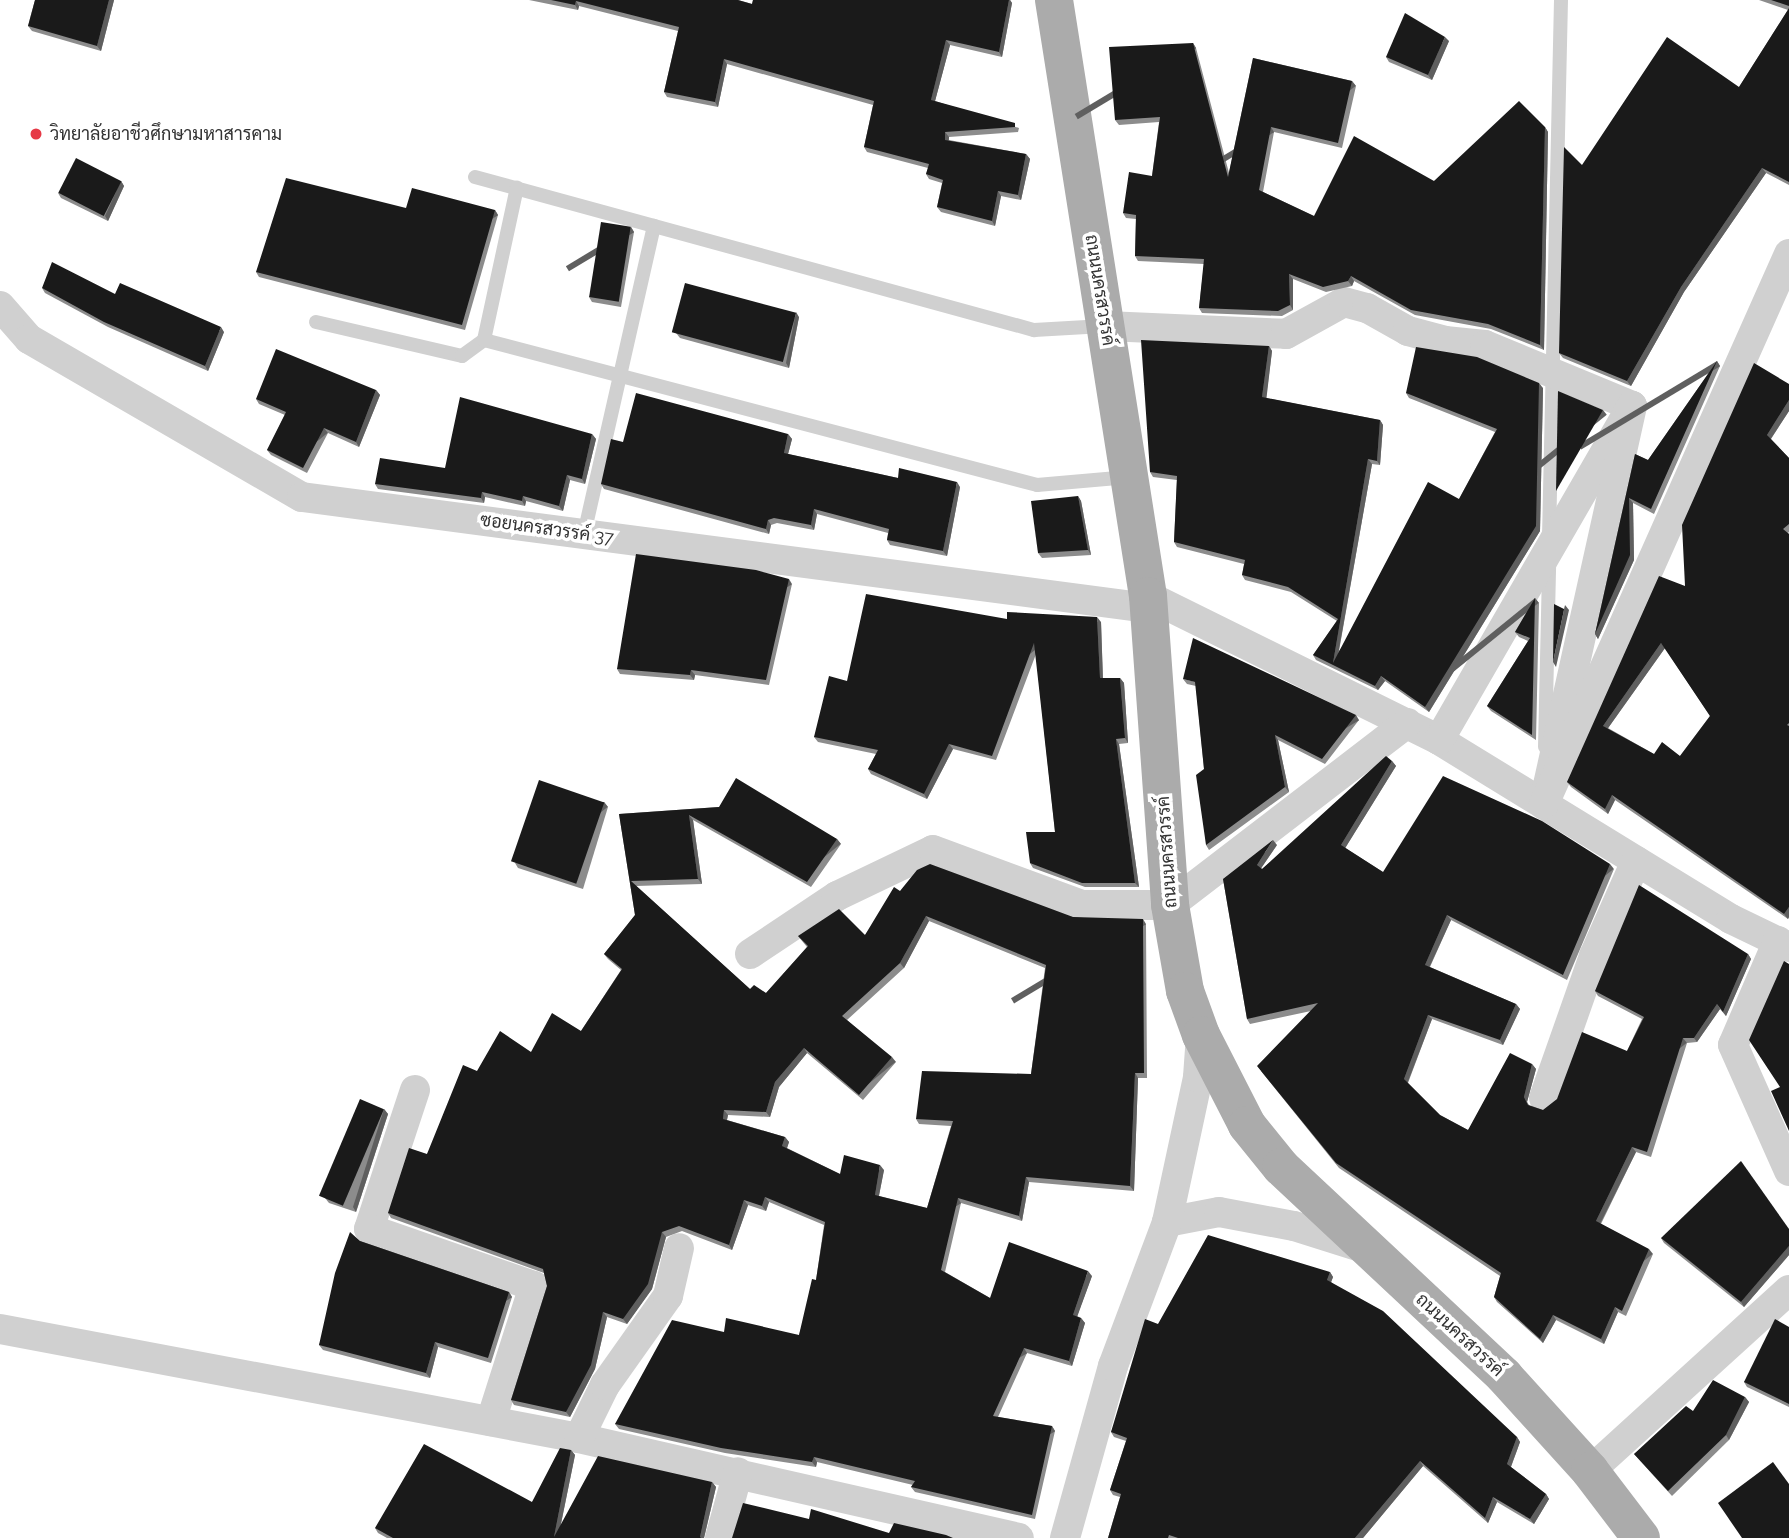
<!DOCTYPE html>
<html>
<head>
<meta charset="utf-8">
<style>
  body { margin:0 }
  #map { position:relative; width:1789px; height:1538px; overflow:hidden; background:#fff; font-family:Raleway,Sarabun,sans-serif }
  div>[style] { position:absolute }
  .lane>* { height:14px; margin:-7px; padding:0 7px; transform-origin:7px; border-radius:7px; background:#d0d0d0 }
  .street>* { height:30px; margin:-15px; padding:0 15px; transform-origin:15px; border-radius:15px; background:#d0d0d0 }
  .primary>* { height:38px; margin:-19px; padding:0 19px; transform-origin:19px; border-radius:19px; background:#ababab }
  .wall>* { inset:0; background:#8c8c8c }
  .shaded-wall>* { inset:0; background:#5f5f5f; transform-origin:0 0 }
  .building>* { inset:0; background:#1a1a1a; transform-origin:0 0 }
  .dots>* { width:19px; height:19px; translate:-50% -50%; box-sizing:border-box; border:4px solid #fff; border-radius:50% }
  span { translate:-50% -50%; white-space:nowrap; text-align:center; line-height:1.15; -webkit-text-stroke:7px #fff; paint-order:stroke }
  .poi-label { font-size:18px; color:#333 }
  .left { translate:0 -50%; text-align:left }
  .street-label { font-size:18px; color:#333 }
</style>
</head>
<body>
<div id="map">
  <div class="lane">
    <div style="left:475px;top:177px;width:580px;rotate:15.31deg"></div>
    <div style="left:1034px;top:330px;width:70px;rotate:-3.3deg"></div>
    <div style="left:316px;top:322px;width:150px;rotate:13.1deg"></div>
    <div style="left:462px;top:356px;width:27px;rotate:-36deg"></div>
    <div style="left:484px;top:340px;width:156px;rotate:-77.8deg"></div>
    <div style="left:484px;top:340px;width:572px;rotate:14.69deg"></div>
    <div style="left:1037px;top:485px;width:92px;rotate:-5deg"></div>
    <div style="left:584px;top:534px;width:316px;rotate:-77.2deg"></div>
    <div style="left:1549px;top:537px;width:537px;rotate:-88.72deg"></div>
    <div style="left:1545px;top:747px;width:183px;rotate:-88.7deg"></div>
  </div>
  <div class="street">
    <div style="left:0;top:306px;width:44px;rotate:48.7deg"></div>
    <div style="left:29px;top:339px;width:315px;rotate:30.1deg"></div>
    <div style="left:302px;top:497px;width:854px;rotate:7.47deg"></div>
    <div style="left:1106px;top:326px;width:180px;rotate:2.5deg"></div>
    <div style="left:1286px;top:334px;width:66px;rotate:-28.9deg"></div>
    <div style="left:1344px;top:302px;width:24px;rotate:15deg"></div>
    <div style="left:1367px;top:308px;width:47px;rotate:29.3deg"></div>
    <div style="left:1408px;top:331px;width:38px;rotate:15deg"></div>
    <div style="left:1445px;top:341px;width:40px;rotate:5.7deg"></div>
    <div style="left:1485px;top:345px;width:159px;rotate:22.5deg"></div>
    <div style="left:1148px;top:596px;width:325px;rotate:26.3deg"></div>
    <div style="left:1439px;top:740px;width:342px;rotate:31.5deg"></div>
    <div style="left:1731px;top:919px;width:64px;rotate:25.8deg"></div>
    <div style="left:1439px;top:740px;width:386px;rotate:-60deg"></div>
    <div style="left:1632px;top:406px;width:408px;rotate:102.5deg"></div>
    <div style="left:1544px;top:804px;width:602px;rotate:-65.99deg"></div>
    <div style="left:1778px;top:941px;width:113px;rotate:113.4deg"></div>
    <div style="left:1733px;top:1045px;width:138px;rotate:66deg"></div>
    <div style="left:750px;top:954px;width:105px;rotate:-33.7deg"></div>
    <div style="left:837px;top:896px;width:106px;rotate:-25.6deg"></div>
    <div style="left:933px;top:850px;width:159px;rotate:20.3deg"></div>
    <div style="left:1082px;top:905px;width:88px"></div>
    <div style="left:1170px;top:905px;width:299px;rotate:-37.5deg"></div>
    <div style="left:415px;top:1090px;width:146px;rotate:108.3deg"></div>
    <div style="left:369px;top:1229px;width:175px;rotate:19.1deg"></div>
    <div style="left:534px;top:1286px;width:142px;rotate:107.7deg"></div>
    <div style="left:1544px;top:1098px;width:151px;rotate:-70.6deg"></div>
    <div style="left:1594px;top:956px;width:104px;rotate:-66.1deg"></div>
    <div style="left:1167px;top:1222px;width:53px;rotate:-10.9deg"></div>
    <div style="left:1219px;top:1212px;width:76px;rotate:10.6deg"></div>
    <div style="left:1294px;top:1226px;width:73px;rotate:17.4deg"></div>
    <div style="left:0;top:1329px;width:589px;rotate:10.66deg"></div>
    <div style="left:579px;top:1438px;width:451px;rotate:12.8deg"></div>
    <div style="left:579px;top:1438px;width:59px;rotate:-63.9deg"></div>
    <div style="left:605px;top:1385px;width:109px;rotate:-54.7deg"></div>
    <div style="left:668px;top:1296px;width:49px;rotate:-77.1deg"></div>
    <div style="left:1590px;top:1471px;width:269px;rotate:-42.3deg"></div>
    <div style="left:720px;top:1538px;width:68px;rotate:-74.7deg"></div>
    <div style="left:1065px;top:1538px;width:179px;rotate:-74.4deg"></div>
    <div style="left:1113px;top:1366px;width:154px;rotate:-69.4deg"></div>
    <div style="left:1167px;top:1222px;width:148px;rotate:-77.9deg"></div>
    <div style="left:1198px;top:1077px;width:42px;rotate:-85.9deg"></div>
  </div>
  <div class="primary">
    <div style="left:1054px;top:0;width:603px;rotate:81.04deg"></div>
    <div style="left:1148px;top:596px;width:310px;rotate:85.9deg"></div>
    <div style="left:1170px;top:905px;width:87px;rotate:80.1deg"></div>
    <div style="left:1185px;top:991px;width:47px;rotate:70deg"></div>
    <div style="left:1201px;top:1035px;width:101px;rotate:62.9deg"></div>
    <div style="left:1247px;top:1125px;width:54px;rotate:51deg"></div>
    <div style="left:1281px;top:1167px;width:306px;rotate:43.1deg"></div>
    <div style="left:1504px;top:1376px;width:128px;rotate:47.8deg"></div>
    <div style="left:1590px;top:1471px;width:84px;rotate:52.7deg"></div>
  </div>
  <div class="wall">
    <div style="clip-path:polygon(35px 0,114px 0,101px 51px,32px 31px,28px 26px)"></div>
    <div style="clip-path:polygon(529px 0,738px 0,752px 4px,753px 0,1010px 0,1012px 3px,1002px 57px,950px 45px,935px 101px,1019px 128px,1018px 132px,949px 137px,949px 140px,1026px 154px,1030px 159px,1021px 200px,1001px 196px,995px 226px,941px 212px,937px 207px,942px 183px,929px 179px,926px 174px,928px 168px,867px 152px,864px 147px,873px 105px,727px 64px,718px 107px,667px 97px,664px 92px,678px 31px,579px 6px,578px 10px)"></div>
    <div style="clip-path:polygon(1759px 0,1789px 0,1789px 185px,1766px 173px,1684px 292px,1631px 386px,1563px 358px,1559px 353px,1582px 165px,1739px 87px,1788px 10px)"></div>
    <div style="clip-path:polygon(1449px 41px,1432px 80px,1389px 62px,1386px 57px)"></div>
    <div style="clip-path:polygon(1193px 43px,1196px 48px,1229px 173px,1253px 58px,1352px 81px,1356px 86px,1342px 148px,1274px 132px,1263px 192px,1314px 216px,1434px 181px,1545px 127px,1548px 132px,1544px 350px,1491px 329px,1415px 315px,1354px 281px,1352px 286px,1326px 292px,1293px 279px,1293px 310px,1282px 316px,1202px 313px,1199px 308px,1204px 264px,1138px 261px,1135px 256px,1136px 219px,1126px 218px,1123px 213px,1152px 176px,1159px 122px,1119px 125px,1115px 120px)"></div>
    <div style="clip-path:polygon(121px 181px,124px 186px,108px 221px,61px 198px,58px 193px)"></div>
    <div style="clip-path:polygon(495px 210px,498px 215px,465px 330px,259px 277px,256px 272px)"></div>
    <div style="clip-path:polygon(631px 227px,634px 232px,621px 307px,592px 302px,589px 297px)"></div>
    <div style="clip-path:polygon(42px 288px,224px 332px,208px 371px,108px 327px,45px 293px)"></div>
    <div style="clip-path:polygon(799px 317px,789px 368px,680px 338px,676px 333px)"></div>
    <div style="clip-path:polygon(1269px 346px,1272px 351px,1266px 398px,1380px 420px,1383px 425px,1380px 465px,1372px 464px,1339px 651px,1459px 499px,1495px 432px,1409px 398px,1406px 393px,1543px 388px,1540px 531px,1429px 712px,1385px 681px,1378px 690px,1316px 660px,1313px 655px,1337px 621px,1291px 592px,1245px 580px,1242px 575px,1244px 564px,1177px 547px,1174px 542px,1177px 480px,1153px 477px,1150px 472px)"></div>
    <div style="clip-path:polygon(1717px 361px,1720px 366px,1654px 514px,1633px 503px,1634px 560px,1598px 639px,1595px 634px,1635px 454px,1648px 460px)"></div>
    <div style="clip-path:polygon(evenodd,1789px 384px,1789px 411px,1771px 439px,1789px 458px,1789px 532px,1788px 533px,1789px 534px,1789px 917px,1788px 919px,1615px 800px,1608px 814px,1571px 787px,1567px 782px,1685px 586px,1789px 384px,1665px 648px,1710px 716px,1680px 756px,1654px 754px,1608px 728px,1665px 648px)"></div>
    <div style="clip-path:polygon(376px 390px,380px 395px,359px 447px,328px 433px,307px 473px,271px 455px,267px 450px,285px 415px,259px 404px,256px 399px)"></div>
    <div style="clip-path:polygon(592px 434px,596px 439px,585px 484px,570px 480px,563px 511px,526px 501px,525px 506px,485px 497px,484px 503px,378px 489px,375px 484px)"></div>
    <div style="clip-path:polygon(788px 434px,792px 439px,788px 454px,898px 478px,960px 487px,947px 556px,890px 545px,887px 540px,888px 533px,817px 514px,814px 530px,777px 523px,771px 525px,769px 534px,604px 489px,601px 484px,623px 442px)"></div>
    <div style="clip-path:polygon(1078px 496px,1081px 501px,1091px 555px,1042px 558px,1038px 553px)"></div>
    <div style="clip-path:polygon(792px 584px,769px 685px,695px 675px,694px 680px,620px 674px,617px 669px)"></div>
    <div style="clip-path:polygon(1535px 598px,1539px 603px,1536px 740px,1491px 711px,1487px 706px,1528px 641px,1519px 637px,1515px 632px)"></div>
    <div style="clip-path:polygon(1007px 619px,1101px 622px,1103px 678px,1120px 678px,1124px 683px,1128px 743px,1119px 744px,1139px 887px,1085px 887px,1033px 868px,1030px 863px,1055px 832px,1036px 654px,996px 760px,953px 749px,927px 799px,871px 774px,868px 769px,876px 754px,818px 742px,814px 737px,847px 681px)"></div>
    <div style="clip-path:polygon(1183px 679px,1359px 720px,1325px 764px,1278px 740px,1289px 792px,1209px 850px,1206px 845px,1204px 769px,1196px 686px,1187px 684px)"></div>
    <div style="clip-path:polygon(1392px 761px,1396px 766px,1345px 848px,1383px 872px,1614px 869px,1567px 980px,1451px 920px,1430px 967px,1516px 1004px,1520px 1009px,1503px 1045px,1432px 1019px,1408px 1083px,1440px 1115px,1468px 1130px,1532px 1064px,1536px 1069px,1527px 1102px,1529px 1105px,1543px 1110px,1627px 1051px,1642px 1019px,1598px 996px,1595px 991px,1748px 954px,1751px 959px,1726px 1016px,1720px 1009px,1697px 1042px,1687px 1043px,1651px 1157px,1636px 1152px,1601px 1224px,1653px 1254px,1626px 1316px,1618px 1312px,1604px 1344px,1556px 1320px,1543px 1343px,1497px 1302px,1494px 1297px,1500px 1276px,1339px 1168px,1261px 1071px,1311px 1011px,1250px 1024px,1247px 1019px,1223px 879px,1277px 845px,1261px 868px,1262px 869px)"></div>
    <div style="clip-path:polygon(604px 802px,608px 807px,583px 889px,518px 868px,515px 863px)"></div>
    <div style="clip-path:polygon(evenodd,719px 807px,837px 839px,841px 844px,811px 887px,693px 820px,702px 884px,636px 886px,750px 989px,766px 993px,807px 947px,798px 936px,865px 935px,900px 891px,1073px 917px,1146px 924px,1147px 1078px,1138px 1078px,1134px 1191px,1029px 1182px,1022px 1221px,961px 1203px,945px 1272px,990px 1298px,1092px 1276px,1077px 1316px,1081px 1318px,1085px 1323px,1072px 1366px,1027px 1353px,998px 1417px,1052px 1426px,1055px 1431px,1035px 1519px,915px 1492px,911px 1487px,913px 1485px,817px 1462px,816px 1467px,725px 1453px,619px 1429px,615px 1424px,724px 1332px,799px 1335px,816px 1280px,824px 1225px,769px 1202px,766px 1211px,748px 1205px,732px 1250px,682px 1231px,666px 1237px,652px 1289px,627px 1324px,607px 1317px,595px 1369px,570px 1417px,514px 1405px,511px 1400px,547px 1286px,544px 1273px,391px 1218px,388px 1213px,427px 1154px,477px 1071px,531px 1052px,581px 1031px,621px 970px,608px 959px,604px 954px,635px 915px,619px 814px,719px 807px,929px 921px,1045px 968px,1031px 1074px,916px 1119px,919px 1124px,951px 1126px,927px 1208px,879px 1196px,884px 1170px,840px 1174px,787px 1148px,789px 1142px,785px 1137px,727px 1120px,728px 1115px,770px 1117px,779px 1087px,807px 1053px,863px 1100px,896px 1062px,847px 1020px,904px 968px,929px 921px)"></div>
    <div style="clip-path:polygon(384px 1109px,388px 1114px,356px 1212px,329px 1203px,325px 1198px)"></div>
    <div style="clip-path:polygon(1789px 1229px,1789px 1255px,1744px 1307px,1664px 1243px,1661px 1238px)"></div>
    <div style="clip-path:polygon(360px 1241px,509px 1292px,512px 1297px,491px 1363px,438px 1347px,430px 1378px,323px 1350px,319px 1345px)"></div>
    <div style="clip-path:polygon(1330px 1272px,1333px 1277px,1331px 1282px,1517px 1437px,1520px 1442px,1511px 1467px,1546px 1494px,1549px 1499px,1534px 1524px,1497px 1502px,1488px 1523px,1423px 1466px,1363px 1538px,1108px 1538px,1120px 1497px,1113px 1495px,1110px 1490px,1126px 1441px,1114px 1437px,1111px 1432px,1158px 1324px)"></div>
    <div style="clip-path:polygon(1789px 1327px,1789px 1407px,1747px 1387px,1744px 1382px)"></div>
    <div style="clip-path:polygon(1745px 1397px,1749px 1402px,1729px 1440px,1672px 1496px,1634px 1454px,1693px 1411px)"></div>
    <div style="clip-path:polygon(571px 1450px,575px 1455px,561px 1524px,712px 1482px,716px 1487px,704px 1538px,387px 1538px,378px 1533px,375px 1528px,532px 1502px)"></div>
  </div>
  <div class="shaded-wall">
    <div style="clip-path:polygon(109px 0,114px 0,101px 51px,97px 46px)"></div>
    <div style="clip-path:polygon(1009px 0,1010px 0,1012px 3px,1002px 57px,999px 52px)"></div>
    <div style="clip-path:polygon(576px 1px,579px 6px,578px 10px,575px 5px)"></div>
    <div style="clip-path:polygon(1445px 37px,1449px 41px,1432px 80px,1428px 75px)"></div>
    <div style="clip-path:polygon(946px 40px,950px 45px,934px 105px,931px 100px)"></div>
    <div style="left:1193px;top:43px;width:6px;height:138px;rotate:59deg"></div>
    <div style="clip-path:polygon(724px 59px,727px 64px,718px 107px,715px 102px)"></div>
    <div style="left:1352px;top:81px;width:6px;height:64px;rotate:51deg"></div>
    <div style="left:1271px;top:127px;width:6px;height:64px;rotate:59deg"></div>
    <div style="clip-path:polygon(1545px 127px,1548px 132px,1544px 350px,1540px 345px)"></div>
    <div style="clip-path:polygon(945px 132px,949px 137px,948px 145px,945px 140px)"></div>
    <div style="clip-path:polygon(1026px 154px,1030px 159px,1021px 200px,1018px 195px)"></div>
    <div style="clip-path:polygon(1762px 168px,1766px 173px,1684px 292px,1631px 386px,1627px 381px,1681px 287px)"></div>
    <div style="clip-path:polygon(121px 181px,124px 186px,108px 221px,105px 216px)"></div>
    <div style="clip-path:polygon(998px 191px,1001px 196px,995px 226px,992px 221px)"></div>
    <div style="left:495px;top:210px;width:6px;height:120px;rotate:59deg"></div>
    <div style="left:631px;top:227px;width:6px;height:76px;rotate:59deg"></div>
    <div style="clip-path:polygon(1289px 274px,1293px 279px,1293px 310px,1290px 305px)"></div>
    <div style="clip-path:polygon(1351px 276px,1354px 281px,1352px 286px,1348px 281px)"></div>
    <div style="clip-path:polygon(796px 312px,799px 317px,789px 368px,786px 363px)"></div>
    <div style="clip-path:polygon(221px 327px,224px 332px,208px 371px,205px 366px)"></div>
    <div style="clip-path:polygon(1269px 346px,1272px 351px,1266px 402px,1262px 397px)"></div>
    <div style="left:1717px;top:361px;width:6px;height:162px;rotate:59deg"></div>
    <div style="clip-path:polygon(1539px 383px,1543px 388px,1540px 531px,1429px 712px,1425px 707px)"></div>
    <div style="clip-path:polygon(376px 390px,380px 395px,359px 447px,356px 442px)"></div>
    <div style="clip-path:polygon(1789px 400px,1789px 411px,1770px 440px,1767px 435px)"></div>
    <div style="left:1603px;top:410px;width:6px;height:94px;rotate:51deg"></div>
    <div style="clip-path:polygon(1380px 420px,1383px 425px,1380px 465px,1377px 461px)"></div>
    <div style="left:324px;top:428px;width:6px;height:45px;rotate:51deg"></div>
    <div style="clip-path:polygon(592px 434px,596px 439px,585px 484px,582px 479px)"></div>
    <div style="clip-path:polygon(788px 434px,792px 439px,787px 458px,784px 453px)"></div>
    <div style="clip-path:polygon(1368px 459px,1372px 464px,1336px 666px,1333px 663px)"></div>
    <div style="clip-path:polygon(567px 475px,570px 480px,563px 511px,559px 506px)"></div>
    <div style="clip-path:polygon(957px 482px,960px 487px,947px 556px,943px 551px)"></div>
    <div style="clip-path:polygon(482px 492px,485px 497px,484px 503px,481px 498px)"></div>
    <div style="clip-path:polygon(523px 496px,526px 501px,525px 506px,522px 501px)"></div>
    <div style="clip-path:polygon(1078px 496px,1081px 501px,1091px 555px,1088px 550px)"></div>
    <div style="clip-path:polygon(1629px 498px,1633px 503px,1634px 560px,1598px 639px,1595px 634px)"></div>
    <div style="clip-path:polygon(814px 509px,817px 514px,814px 530px,811px 525px)"></div>
    <div style="clip-path:polygon(768px 520px,771px 525px,769px 534px,766px 529px)"></div>
    <div style="left:789px;top:579px;width:6px;height:104px;rotate:59deg"></div>
    <div style="left:1535px;top:598px;width:6px;height:137px;rotate:51deg"></div>
    <div style="clip-path:polygon(1565px 605px,1569px 610px,1556px 667px,1553px 662px)"></div>
    <div style="clip-path:polygon(1097px 617px,1101px 622px,1103px 683px,1100px 678px)"></div>
    <div style="left:1034px;top:643px;width:6px;height:121px;rotate:51deg"></div>
    <div style="clip-path:polygon(1661px 643px,1665px 648px,1606px 731px,1603px 726px)"></div>
    <div style="clip-path:polygon(691px 670px,695px 675px,694px 680px,690px 675px)"></div>
    <div style="clip-path:polygon(1381px 676px,1385px 681px,1378px 690px,1375px 686px)"></div>
    <div style="clip-path:polygon(1120px 678px,1124px 683px,1128px 743px,1125px 738px)"></div>
    <div style="left:1356px;top:715px;width:6px;height:56px;rotate:59deg"></div>
    <div style="clip-path:polygon(1275px 735px,1278px 740px,1289px 792px,1285px 787px)"></div>
    <div style="clip-path:polygon(1116px 739px,1119px 744px,1139px 887px,1135px 883px)"></div>
    <div style="clip-path:polygon(949px 744px,953px 749px,927px 799px,924px 794px)"></div>
    <div style="clip-path:polygon(1392px 761px,1396px 766px,1344px 850px,1341px 845px)"></div>
    <div style="clip-path:polygon(1612px 795px,1615px 800px,1608px 814px,1605px 809px)"></div>
    <div style="left:604px;top:802px;width:6px;height:86px;rotate:51deg"></div>
    <div style="clip-path:polygon(689px 815px,693px 820px,702px 884px,698px 879px)"></div>
    <div style="left:837px;top:839px;width:6px;height:52px;rotate:51deg"></div>
    <div style="clip-path:polygon(1273px 840px,1277px 845px,1260px 870px,1257px 865px)"></div>
    <div style="left:1610px;top:864px;width:6px;height:121px;rotate:51deg"></div>
    <div style="clip-path:polygon(1789px 907px,1789px 917px,1788px 919px,1784px 914px)"></div>
    <div style="clip-path:polygon(1447px 915px,1451px 920px,1428px 970px,1425px 965px)"></div>
    <div style="clip-path:polygon(926px 916px,929px 921px,904px 968px,900px 963px)"></div>
    <div style="left:1143px;top:919px;width:6px;height:154px;rotate:59deg"></div>
    <div style="clip-path:polygon(1748px 954px,1751px 959px,1726px 1016px,1723px 1012px)"></div>
    <div style="clip-path:polygon(1516px 1004px,1520px 1009px,1503px 1045px,1500px 1040px)"></div>
    <div style="clip-path:polygon(1717px 1004px,1720px 1009px,1697px 1042px,1694px 1038px)"></div>
    <div style="clip-path:polygon(1428px 1015px,1432px 1019px,1407px 1084px,1404px 1079px)"></div>
    <div style="left:1683px;top:1038px;width:6px;height:120px;rotate:51deg"></div>
    <div style="clip-path:polygon(804px 1048px,807px 1053px,779px 1087px,770px 1117px,766px 1112px,775px 1082px)"></div>
    <div style="left:892px;top:1057px;width:6px;height:50px;rotate:51deg"></div>
    <div style="clip-path:polygon(1532px 1064px,1536px 1069px,1527px 1102px,1531px 1110px,1524px 1097px)"></div>
    <div style="clip-path:polygon(1135px 1073px,1138px 1078px,1134px 1191px,1130px 1186px)"></div>
    <div style="clip-path:polygon(384px 1109px,388px 1114px,356px 1212px,353px 1207px)"></div>
    <div style="clip-path:polygon(724px 1110px,728px 1115px,726px 1124px,723px 1119px)"></div>
    <div style="clip-path:polygon(785px 1137px,789px 1142px,786px 1151px,782px 1146px)"></div>
    <div style="clip-path:polygon(1632px 1147px,1636px 1152px,1599px 1226px,1596px 1221px)"></div>
    <div style="clip-path:polygon(880px 1165px,884px 1170px,878px 1200px,875px 1195px)"></div>
    <div style="clip-path:polygon(1026px 1177px,1029px 1182px,1022px 1221px,1019px 1216px)"></div>
    <div style="clip-path:polygon(765px 1197px,769px 1202px,766px 1211px,762px 1206px)"></div>
    <div style="left:958px;top:1198px;width:6px;height:74px;rotate:59deg"></div>
    <div style="clip-path:polygon(744px 1200px,748px 1205px,732px 1250px,729px 1245px)"></div>
    <div style="clip-path:polygon(662px 1232px,666px 1237px,652px 1289px,627px 1324px,623px 1319px)"></div>
    <div style="clip-path:polygon(1789px 1246px,1789px 1255px,1744px 1307px,1741px 1302px)"></div>
    <div style="left:1649px;top:1249px;width:6px;height:68px;rotate:51deg"></div>
    <div style="clip-path:polygon(1088px 1271px,1092px 1276px,1076px 1320px,1073px 1315px)"></div>
    <div style="clip-path:polygon(1330px 1272px,1333px 1277px,1330px 1285px,1327px 1280px)"></div>
    <div style="left:509px;top:1292px;width:6px;height:69px;rotate:59deg"></div>
    <div style="clip-path:polygon(1615px 1307px,1618px 1312px,1604px 1344px,1601px 1339px)"></div>
    <div style="clip-path:polygon(603px 1312px,607px 1317px,595px 1369px,570px 1417px,566px 1412px)"></div>
    <div style="clip-path:polygon(1553px 1315px,1556px 1320px,1543px 1343px,1540px 1339px)"></div>
    <div style="clip-path:polygon(1081px 1318px,1085px 1323px,1072px 1366px,1069px 1361px)"></div>
    <div style="clip-path:polygon(435px 1342px,438px 1347px,430px 1378px,426px 1373px)"></div>
    <div style="left:1024px;top:1348px;width:6px;height:75px;rotate:59deg"></div>
    <div style="clip-path:polygon(1745px 1397px,1749px 1402px,1729px 1440px,1726px 1435px)"></div>
    <div style="left:1052px;top:1426px;width:6px;height:91px;rotate:59deg"></div>
    <div style="clip-path:polygon(1517px 1437px,1520px 1442px,1510px 1469px,1507px 1464px)"></div>
    <div style="clip-path:polygon(571px 1450px,575px 1455px,558px 1538px,554px 1537px)"></div>
    <div style="clip-path:polygon(814px 1457px,817px 1462px,816px 1467px,812px 1462px)"></div>
    <div style="clip-path:polygon(1420px 1461px,1423px 1466px,1363px 1538px,1355px 1538px)"></div>
    <div style="clip-path:polygon(712px 1482px,716px 1487px,704px 1538px,700px 1538px,700px 1537px)"></div>
    <div style="clip-path:polygon(1546px 1494px,1549px 1499px,1534px 1524px,1530px 1519px)"></div>
    <div style="clip-path:polygon(1493px 1497px,1497px 1502px,1488px 1523px,1485px 1518px)"></div>
  </div>
  <div class="building">
    <div style="clip-path:polygon(35px 0,109px 0,97px 46px,28px 26px)"></div>
    <div style="clip-path:polygon(551px 0,738px 0,752px 4px,753px 0,1009px 0,999px 52px,946px 40px,931px 100px,1015px 123px,1015px 127px,945px 132px,945px 140px,1026px 154px,1018px 195px,998px 191px,992px 221px,937px 207px,943px 180px,926px 174px,929px 164px,864px 147px,874px 101px,724px 59px,715px 102px,664px 92px,679px 27px,576px 1px,575px 5px)"></div>
    <div style="clip-path:polygon(1771px 0,1789px 0,1789px 6px)"></div>
    <div style="clip-path:polygon(1789px 8px,1789px 182px,1762px 168px,1681px 287px,1627px 381px,1559px 353px,1564px 147px,1582px 165px,1667px 37px,1739px 87px)"></div>
    <div style="clip-path:polygon(1405px 13px,1445px 37px,1428px 75px,1386px 57px)"></div>
    <div style="clip-path:polygon(1193px 43px,1228px 177px,1253px 58px,1352px 81px,1338px 143px,1271px 127px,1259px 190px,1314px 216px,1354px 136px,1434px 181px,1519px 101px,1545px 127px,1540px 345px,1488px 324px,1411px 310px,1351px 276px,1348px 281px,1323px 287px,1289px 274px,1290px 305px,1278px 311px,1199px 308px,1204px 259px,1135px 256px,1136px 215px,1123px 213px,1129px 172px,1152px 176px,1160px 117px,1115px 120px,1109px 47px)"></div>
    <div style="left:76px;top:158px;width:51px;height:39px;rotate:27deg"></div>
    <div style="clip-path:polygon(286px 178px,406px 208px,412px 188px,495px 210px,462px 325px,256px 272px)"></div>
    <div style="left:601px;top:222px;width:30px;height:76px;rotate:9deg"></div>
    <div style="clip-path:polygon(52px 262px,115px 294px,120px 283px,221px 327px,205px 366px,104px 322px,42px 288px)"></div>
    <div style="left:685px;top:283px;width:115px;height:51px;rotate:15deg"></div>
    <div style="clip-path:polygon(1141px 340px,1269px 346px,1262px 397px,1380px 420px,1377px 461px,1368px 459px,1333px 663px,1428px 482px,1459px 499px,1497px 429px,1406px 393px,1416px 347px,1477px 357px,1539px 383px,1536px 526px,1425px 707px,1381px 676px,1375px 686px,1313px 655px,1338px 619px,1288px 587px,1242px 575px,1245px 560px,1174px 542px,1177px 476px,1150px 472px)"></div>
    <div style="clip-path:polygon(276px 349px,376px 390px,356px 442px,324px 428px,303px 468px,267px 450px,286px 412px,256px 399px)"></div>
    <div style="clip-path:polygon(1717px 361px,1651px 509px,1629px 498px,1630px 555px,1595px 634px,1635px 454px,1648px 460px)"></div>
    <div style="clip-path:polygon(evenodd,1754px 363px,1789px 384px,1789px 400px,1767px 435px,1789px 458px,1789px 524px,1783px 529px,1789px 534px,1789px 723px,1787px 725px,1789px 726px,1789px 907px,1784px 914px,1612px 795px,1605px 809px,1567px 782px,1659px 576px,1685px 586px,1682px 525px,1754px 363px,1661px 643px,1710px 716px,1680px 756px,1662px 742px,1654px 754px,1603px 726px,1661px 643px)"></div>
    <div style="clip-path:polygon(1558px 391px,1603px 410px,1556px 491px)"></div>
    <div style="clip-path:polygon(636px 393px,788px 434px,784px 453px,898px 478px,899px 468px,957px 482px,943px 551px,887px 540px,889px 529px,814px 509px,811px 525px,774px 518px,768px 520px,766px 529px,601px 484px,611px 439px,623px 442px)"></div>
    <div style="clip-path:polygon(460px 397px,592px 434px,582px 479px,567px 475px,559px 506px,523px 496px,522px 501px,482px 492px,481px 498px,375px 484px,380px 458px,445px 468px)"></div>
    <div style="clip-path:polygon(1078px 496px,1088px 550px,1038px 553px,1031px 501px)"></div>
    <div style="clip-path:polygon(636px 554px,756px 570px,789px 579px,766px 680px,691px 670px,690px 675px,617px 669px)"></div>
    <div style="clip-path:polygon(866px 594px,1007px 619px,1007px 612px,1097px 617px,1100px 678px,1120px 678px,1125px 738px,1116px 739px,1135px 883px,1082px 883px,1030px 863px,1026px 832px,1055px 832px,1034px 643px,992px 756px,949px 744px,924px 794px,868px 769px,878px 750px,814px 737px,829px 676px,847px 681px)"></div>
    <div style="clip-path:polygon(1535px 598px,1532px 735px,1487px 706px,1530px 638px,1515px 632px)"></div>
    <div style="clip-path:polygon(1554px 604px,1564px 609px,1565px 605px,1553px 662px)"></div>
    <div style="clip-path:polygon(1193px 638px,1356px 715px,1322px 759px,1275px 735px,1285px 787px,1206px 845px,1196px 775px,1204px 769px,1195px 682px,1183px 679px)"></div>
    <div style="clip-path:polygon(1386px 756px,1392px 761px,1341px 845px,1383px 872px,1443px 776px,1542px 821px,1610px 864px,1563px 975px,1447px 915px,1425px 965px,1516px 1004px,1500px 1040px,1428px 1015px,1404px 1079px,1440px 1115px,1468px 1130px,1510px 1053px,1532px 1064px,1524px 1097px,1528px 1105px,1543px 1110px,1557px 1099px,1582px 1032px,1627px 1051px,1644px 1017px,1595px 991px,1639px 885px,1748px 954px,1723px 1012px,1717px 1004px,1694px 1038px,1683px 1038px,1647px 1152px,1632px 1147px,1596px 1221px,1649px 1249px,1622px 1311px,1615px 1307px,1601px 1339px,1553px 1315px,1540px 1339px,1494px 1297px,1501px 1273px,1336px 1163px,1257px 1066px,1318px 1003px,1247px 1019px,1223px 879px,1273px 840px,1257px 865px,1262px 869px)"></div>
    <div style="clip-path:polygon(evenodd,736px 778px,837px 839px,807px 882px,689px 815px,698px 879px,631px 881px,750px 989px,754px 985px,766px 993px,808px 946px,798px 936px,839px 909px,865px 935px,894px 887px,900px 891px,917px 870px,930px 864px,1073px 917px,1143px 919px,1144px 1073px,1135px 1073px,1130px 1186px,1026px 1177px,1019px 1216px,958px 1198px,941px 1270px,990px 1298px,1009px 1242px,1088px 1271px,1073px 1315px,1081px 1318px,1069px 1361px,1024px 1348px,993px 1416px,1052px 1426px,1032px 1515px,911px 1487px,915px 1481px,814px 1457px,812px 1462px,721px 1448px,615px 1424px,672px 1320px,724px 1332px,726px 1318px,799px 1335px,812px 1279px,816px 1280px,825px 1222px,765px 1197px,762px 1206px,744px 1200px,729px 1245px,679px 1226px,662px 1232px,648px 1284px,623px 1319px,603px 1312px,591px 1365px,566px 1412px,511px 1400px,547px 1286px,543px 1269px,388px 1213px,409px 1148px,427px 1154px,463px 1065px,477px 1071px,500px 1031px,531px 1052px,552px 1013px,581px 1031px,622px 969px,604px 954px,635px 915px,619px 814px,719px 807px,736px 778px,926px 916px,1046px 965px,1031px 1074px,922px 1071px,916px 1119px,953px 1121px,927px 1208px,875px 1195px,880px 1165px,844px 1155px,840px 1174px,782px 1146px,785px 1137px,723px 1119px,724px 1110px,766px 1112px,775px 1082px,804px 1048px,859px 1095px,892px 1057px,842px 1016px,900px 963px,926px 916px)"></div>
    <div style="left:539px;top:780px;width:69px;height:86px;rotate:19deg"></div>
    <div style="clip-path:polygon(1784px 961px,1789px 964px,1789px 1131px,1771px 1091px,1780px 1087px,1749px 1040px)"></div>
    <div style="left:360px;top:1099px;width:26px;height:105px;rotate:23deg"></div>
    <div style="clip-path:polygon(1741px 1161px,1789px 1229px,1789px 1246px,1741px 1302px,1661px 1238px)"></div>
    <div style="clip-path:polygon(350px 1232px,360px 1241px,509px 1292px,488px 1358px,435px 1342px,426px 1373px,319px 1345px,335px 1273px)"></div>
    <div style="clip-path:polygon(1208px 1235px,1330px 1272px,1327px 1280px,1383px 1311px,1517px 1437px,1507px 1464px,1546px 1494px,1530px 1519px,1493px 1497px,1485px 1518px,1420px 1461px,1355px 1538px,1178px 1538px,1169px 1535px,1168px 1538px,1108px 1538px,1121px 1494px,1110px 1490px,1127px 1438px,1111px 1432px,1145px 1319px,1158px 1324px)"></div>
    <div style="clip-path:polygon(1775px 1319px,1789px 1327px,1789px 1404px,1744px 1382px)"></div>
    <div style="clip-path:polygon(1713px 1380px,1745px 1397px,1726px 1435px,1668px 1491px,1634px 1454px,1686px 1406px,1693px 1411px)"></div>
    <div style="clip-path:polygon(424px 1444px,532px 1502px,560px 1448px,571px 1450px,554px 1537px,598px 1456px,712px 1482px,700px 1537px,701px 1538px,393px 1538px,375px 1528px)"></div>
    <div style="clip-path:polygon(1773px 1462px,1789px 1484px,1789px 1538px,1742px 1538px,1718px 1503px)"></div>
    <div style="clip-path:polygon(743px 1503px,809px 1519px,811px 1509px,889px 1533px,894px 1523px,946px 1535px,953px 1538px,732px 1538px)"></div>
  </div>
  <div class="dots">
    <div style="left:36px;top:134px;background:#e63946"></div>
  </div>
  <div class="poi-label">
    <span class="left" style="left:50px;top:134px">วิทยาลัยอาชีวศึกษามหาสารคาม</span>
  </div>
  <div class="street-label">
    <span style="left:1100px;top:290px;rotate:81deg">ถนนนครสวรรค์</span>
    <span style="left:547px;top:529px;rotate:8deg">ซอยนครสวรรค์ 37</span>
    <span style="left:1167px;top:852px;rotate:-94deg">ถนนนครสวรรค์</span>
    <span style="left:1460px;top:1335px;rotate:43deg">ถนนนครสวรรค์</span>
  </div>
</div>
</body>
</html>
